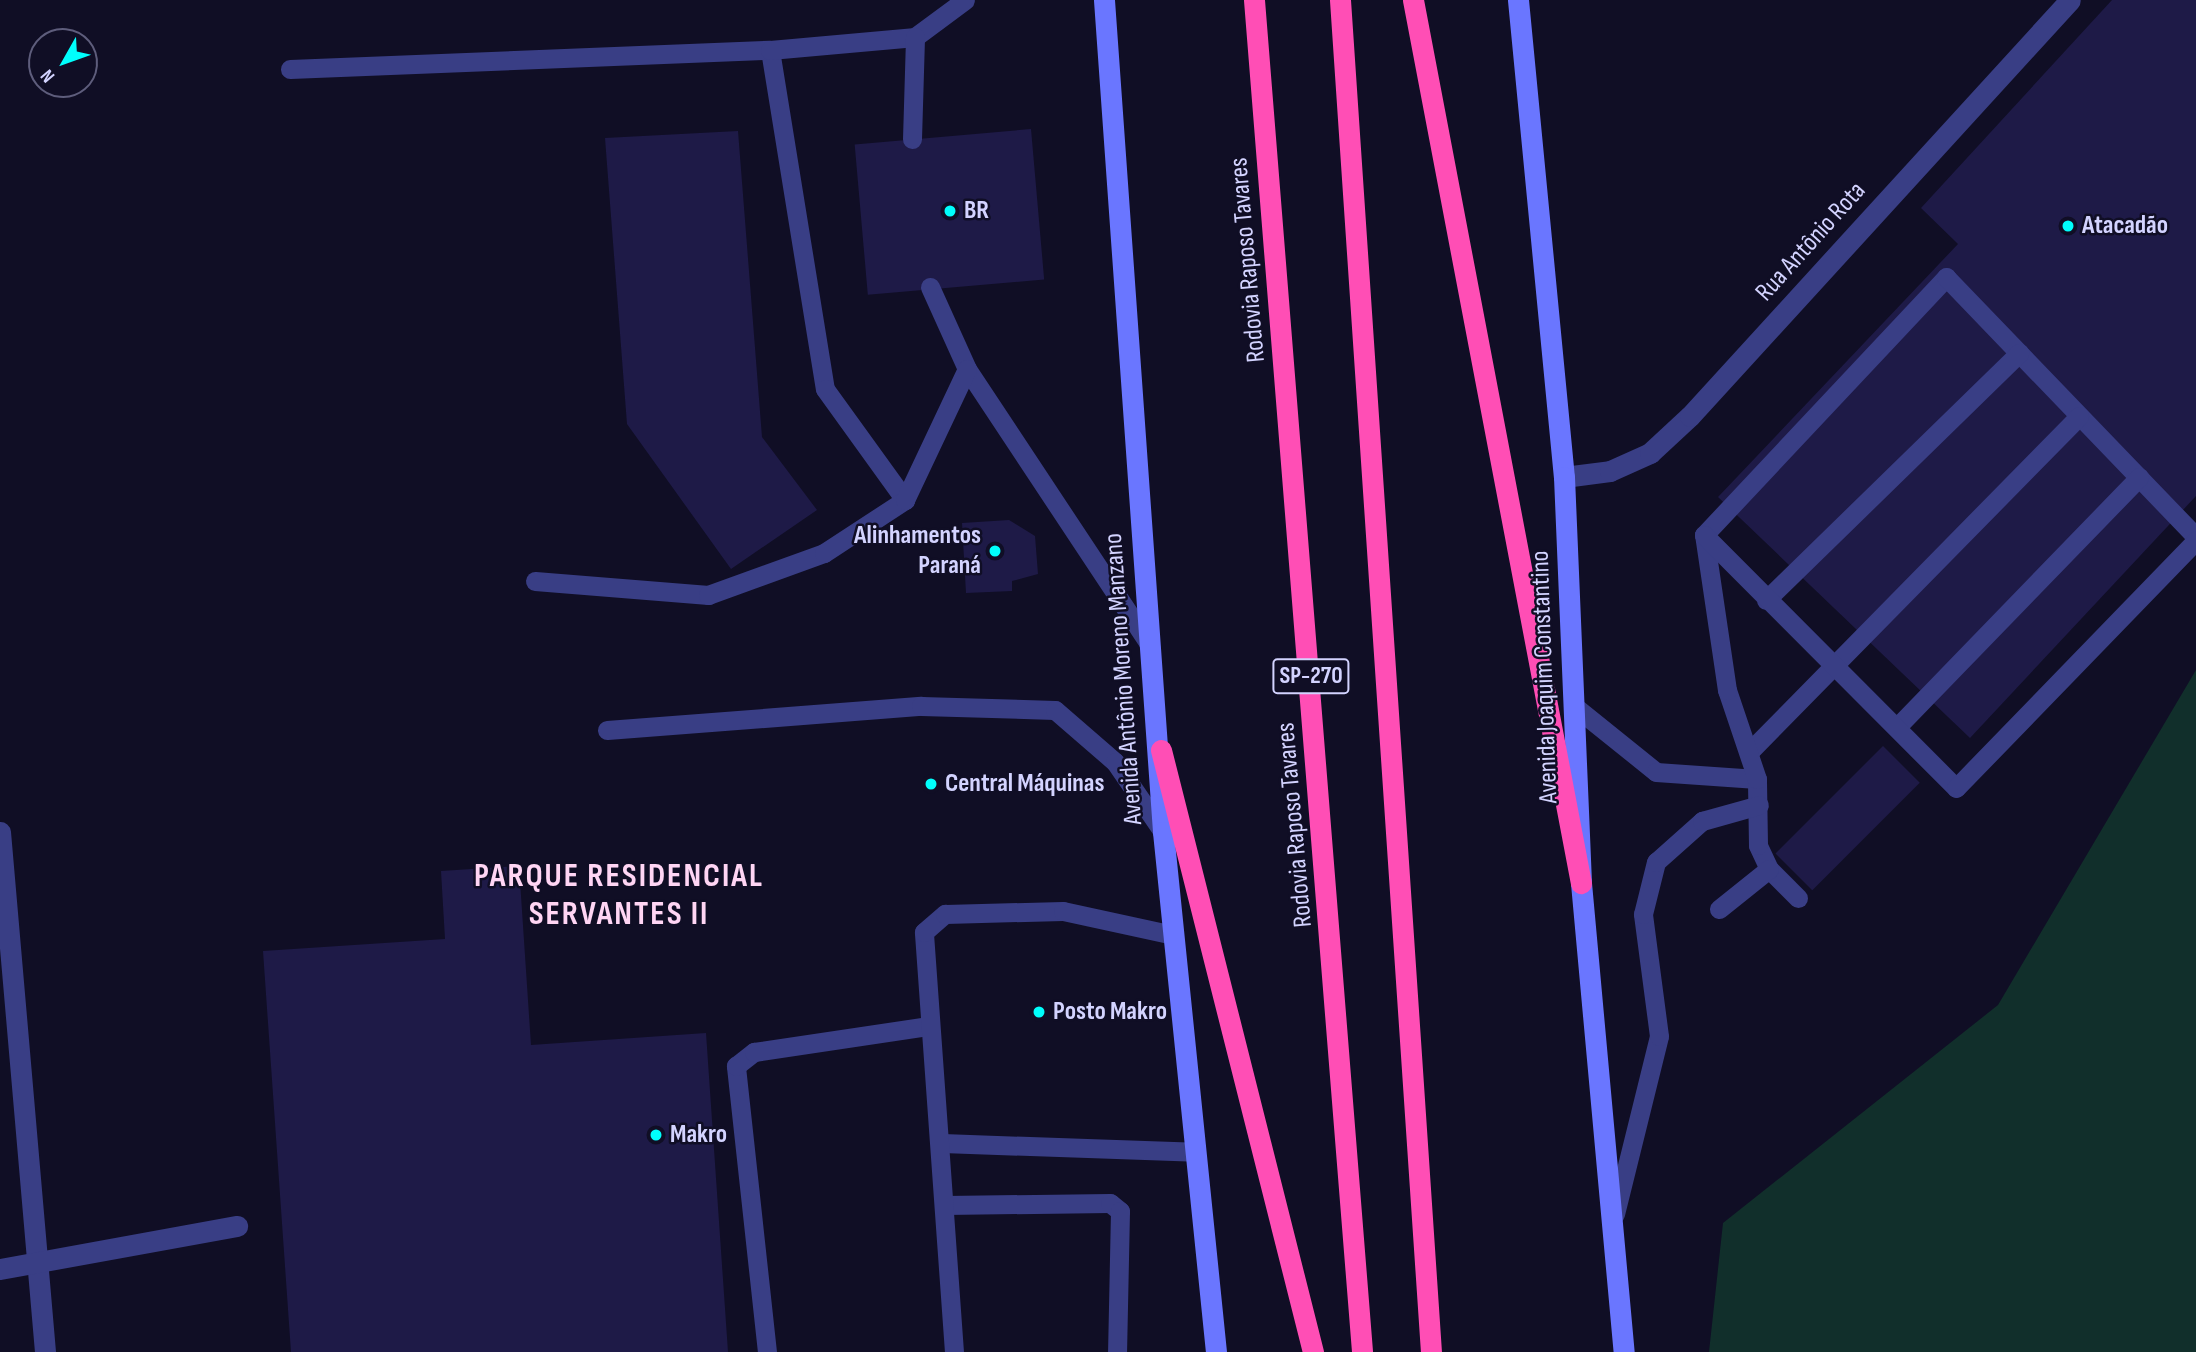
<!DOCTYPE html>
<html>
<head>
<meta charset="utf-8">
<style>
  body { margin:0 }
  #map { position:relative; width:2196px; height:1352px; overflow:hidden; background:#100e25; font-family:"Sofia Sans Condensed",sans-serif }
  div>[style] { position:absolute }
  .green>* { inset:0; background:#112f2b }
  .building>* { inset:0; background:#1e1a47; transform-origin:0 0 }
  .lane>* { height:19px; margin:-9.5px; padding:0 9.5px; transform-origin:9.5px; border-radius:9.5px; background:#393e85 }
  .street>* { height:21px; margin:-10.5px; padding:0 10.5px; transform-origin:10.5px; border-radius:10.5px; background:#393e85 }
  .secondary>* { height:21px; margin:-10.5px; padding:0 10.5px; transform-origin:10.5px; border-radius:10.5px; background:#6a76ff }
  .highway>* { height:21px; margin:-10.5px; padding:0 10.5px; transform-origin:10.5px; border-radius:10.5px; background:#ff4eb5 }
  .dots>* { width:19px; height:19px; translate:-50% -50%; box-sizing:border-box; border:4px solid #100e25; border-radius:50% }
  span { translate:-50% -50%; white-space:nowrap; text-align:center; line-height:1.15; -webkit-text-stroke:5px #100e25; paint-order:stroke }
  .shield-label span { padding:2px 5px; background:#100e25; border:2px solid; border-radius:5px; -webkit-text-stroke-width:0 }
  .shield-label { font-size:24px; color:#d3d3ff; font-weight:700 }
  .poi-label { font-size:26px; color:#d3d3ff; font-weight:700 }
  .left { translate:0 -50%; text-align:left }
  .right { translate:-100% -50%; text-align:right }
  .street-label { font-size:26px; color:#d3d3ff }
  .district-label { font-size:33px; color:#ffd5f4; font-weight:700; letter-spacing:2px }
  .north { position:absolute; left:28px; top:28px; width:70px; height:70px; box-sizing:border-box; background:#100e25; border:2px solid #5e5d7c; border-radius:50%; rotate:230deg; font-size:19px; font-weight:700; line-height:28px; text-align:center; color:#d3d3ff }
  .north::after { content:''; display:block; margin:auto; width:24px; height:32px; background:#00fefc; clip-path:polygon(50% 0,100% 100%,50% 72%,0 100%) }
</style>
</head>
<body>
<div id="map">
  <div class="green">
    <div style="clip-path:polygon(2196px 670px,2196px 1352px,1709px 1352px,1723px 1223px,1998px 1005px)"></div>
  </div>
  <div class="building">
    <div style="clip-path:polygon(2112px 0,2196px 0,2196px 496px,1970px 738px,1718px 497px,1958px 244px,1921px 208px)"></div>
    <div style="left:1031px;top:129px;width:151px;height:177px;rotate:85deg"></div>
    <div style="clip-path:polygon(738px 131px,762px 437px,817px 510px,731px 569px,627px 424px,605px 138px)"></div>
    <div style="clip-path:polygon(1009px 520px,1035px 536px,1038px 574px,1012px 581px,1012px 591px,966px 593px,962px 523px)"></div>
    <div style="left:1883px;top:746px;width:52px;height:152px;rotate:45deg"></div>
    <div style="clip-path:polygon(519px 866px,531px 1045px,706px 1033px,728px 1352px,291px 1352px,263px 951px,445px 939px,441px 871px)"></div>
  </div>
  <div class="lane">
    <div style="left:770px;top:50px;width:343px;rotate:80.8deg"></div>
    <div style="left:825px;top:389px;width:137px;rotate:54.2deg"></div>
    <div style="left:290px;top:69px;width:480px;rotate:-2.3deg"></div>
    <div style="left:770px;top:50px;width:146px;rotate:-5.1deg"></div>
    <div style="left:915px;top:37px;width:62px;rotate:-36.5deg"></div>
    <div style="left:912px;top:139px;width:102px;rotate:-88.3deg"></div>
    <div style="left:930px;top:287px;width:90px;rotate:65.7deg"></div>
    <div style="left:967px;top:369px;width:332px;rotate:56.5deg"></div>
    <div style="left:1704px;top:535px;width:354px;rotate:-46.8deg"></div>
    <div style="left:1946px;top:277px;width:361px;rotate:46.1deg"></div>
    <div style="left:535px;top:581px;width:174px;rotate:4.6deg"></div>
    <div style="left:708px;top:595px;width:123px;rotate:-19.9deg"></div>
    <div style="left:824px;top:553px;width:97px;rotate:-33.2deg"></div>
    <div style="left:905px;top:500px;width:145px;rotate:-64.7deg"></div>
    <div style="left:1766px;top:600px;width:354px;rotate:-44.3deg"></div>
    <div style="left:1574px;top:706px;width:105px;rotate:38.8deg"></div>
    <div style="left:1656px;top:772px;width:101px;rotate:4deg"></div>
    <div style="left:1897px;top:727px;width:348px;rotate:-45.9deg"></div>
    <div style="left:607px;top:730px;width:315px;rotate:-4.4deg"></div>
    <div style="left:921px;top:706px;width:134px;rotate:1.7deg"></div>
    <div style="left:1055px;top:710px;width:79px;rotate:40.9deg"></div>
    <div style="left:1115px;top:762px;width:85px;rotate:55.6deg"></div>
    <div style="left:1749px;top:752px;width:471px;rotate:-45.5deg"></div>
    <div style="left:1798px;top:898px;width:41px;rotate:-135deg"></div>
    <div style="left:1769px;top:869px;width:26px;rotate:-115deg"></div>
    <div style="left:1758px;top:845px;width:66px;rotate:-90.9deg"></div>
    <div style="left:1757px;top:779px;width:94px;rotate:-108.6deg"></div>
    <div style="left:1727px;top:690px;width:157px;rotate:-98.4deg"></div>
    <div style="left:1704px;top:535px;width:357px;rotate:45.1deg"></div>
    <div style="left:1956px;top:788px;width:345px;rotate:-45.9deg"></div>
    <div style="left:1719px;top:909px;width:64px;rotate:-38.7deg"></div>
    <div style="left:942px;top:1143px;width:253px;rotate:2deg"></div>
    <div style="left:945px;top:1205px;width:165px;rotate:-0.7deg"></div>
    <div style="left:1110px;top:1203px;width:13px;rotate:39deg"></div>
    <div style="left:1120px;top:1211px;width:141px;rotate:91.2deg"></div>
    <div style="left:1615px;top:1214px;width:183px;rotate:-76.1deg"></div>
    <div style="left:1659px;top:1036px;width:123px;rotate:-97.5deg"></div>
    <div style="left:1643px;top:914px;width:54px;rotate:-76deg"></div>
    <div style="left:1656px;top:862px;width:62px;rotate:-41.7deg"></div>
    <div style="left:1702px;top:821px;width:59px;rotate:-15.7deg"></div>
    <div style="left:767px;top:1352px;width:288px;rotate:-96.2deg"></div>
    <div style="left:736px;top:1066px;width:23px;rotate:-38deg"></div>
    <div style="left:754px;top:1052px;width:177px;rotate:-8.5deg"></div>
    <div style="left:954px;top:1352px;width:421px;rotate:-94.1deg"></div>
    <div style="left:924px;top:932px;width:28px;rotate:-41deg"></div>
    <div style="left:945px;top:914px;width:118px;rotate:-1.5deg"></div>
    <div style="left:1063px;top:911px;width:113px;rotate:12.3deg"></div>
  </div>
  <div class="street">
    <div style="left:1564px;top:477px;width:46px;rotate:-7.4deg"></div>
    <div style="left:1610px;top:471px;width:44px;rotate:-24.2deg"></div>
    <div style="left:1650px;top:453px;width:54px;rotate:-42.8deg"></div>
    <div style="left:1690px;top:416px;width:563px;rotate:-47.59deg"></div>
    <div style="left:0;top:832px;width:522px;rotate:85.05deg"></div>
    <div style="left:0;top:1269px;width:241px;rotate:-10.3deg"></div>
  </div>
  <div class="secondary">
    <div style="left:1104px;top:0;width:834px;rotate:85.94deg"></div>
    <div style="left:1163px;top:832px;width:523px;rotate:84.18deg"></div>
    <div style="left:1518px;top:0;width:479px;rotate:84.5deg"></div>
    <div style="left:1564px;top:477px;width:406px;rotate:87.6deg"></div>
    <div style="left:1581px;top:883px;width:471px;rotate:84.8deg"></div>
  </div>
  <div class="highway">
    <div style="left:1254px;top:0;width:1356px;rotate:85.43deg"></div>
    <div style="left:1340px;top:0;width:1355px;rotate:86.15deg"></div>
    <div style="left:1413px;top:0;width:899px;rotate:79.23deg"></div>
    <div style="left:1161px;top:750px;width:621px;rotate:75.83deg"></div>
  </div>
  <div class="dots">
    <div style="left:950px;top:211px;background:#00fefc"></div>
    <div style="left:2068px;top:226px;background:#00fefc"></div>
    <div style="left:995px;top:551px;background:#00fefc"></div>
    <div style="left:931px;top:784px;background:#00fefc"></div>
    <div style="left:1039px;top:1012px;background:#00fefc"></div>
    <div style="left:656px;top:1135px;background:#00fefc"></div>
  </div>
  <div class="shield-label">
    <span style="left:1311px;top:676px">SP-270</span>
  </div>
  <div class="poi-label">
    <span class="left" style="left:964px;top:211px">BR</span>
    <span class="left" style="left:2082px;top:226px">Atacadão</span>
    <span class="right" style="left:981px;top:551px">Alinhamentos<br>Paraná</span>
    <span class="left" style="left:945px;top:784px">Central Máquinas</span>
    <span class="left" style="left:1053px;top:1012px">Posto Makro</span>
    <span class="left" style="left:670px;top:1135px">Makro</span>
  </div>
  <div class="street-label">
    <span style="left:1811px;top:242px;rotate:-48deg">Rua Antônio Rota</span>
    <span style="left:1248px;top:260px;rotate:-95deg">Rodovia Raposo Tavares</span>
    <span style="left:1545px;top:677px;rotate:-92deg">Avenida Joaquim Constantino</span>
    <span style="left:1124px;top:679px;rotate:-94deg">Avenida Antônio Moreno Manzano</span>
    <span style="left:1295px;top:825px;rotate:-95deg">Rodovia Raposo Tavares</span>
  </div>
  <div class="district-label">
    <span style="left:619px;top:896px">PARQUE RESIDENCIAL<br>SERVANTES II</span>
  </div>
  <div class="north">N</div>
</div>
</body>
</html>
